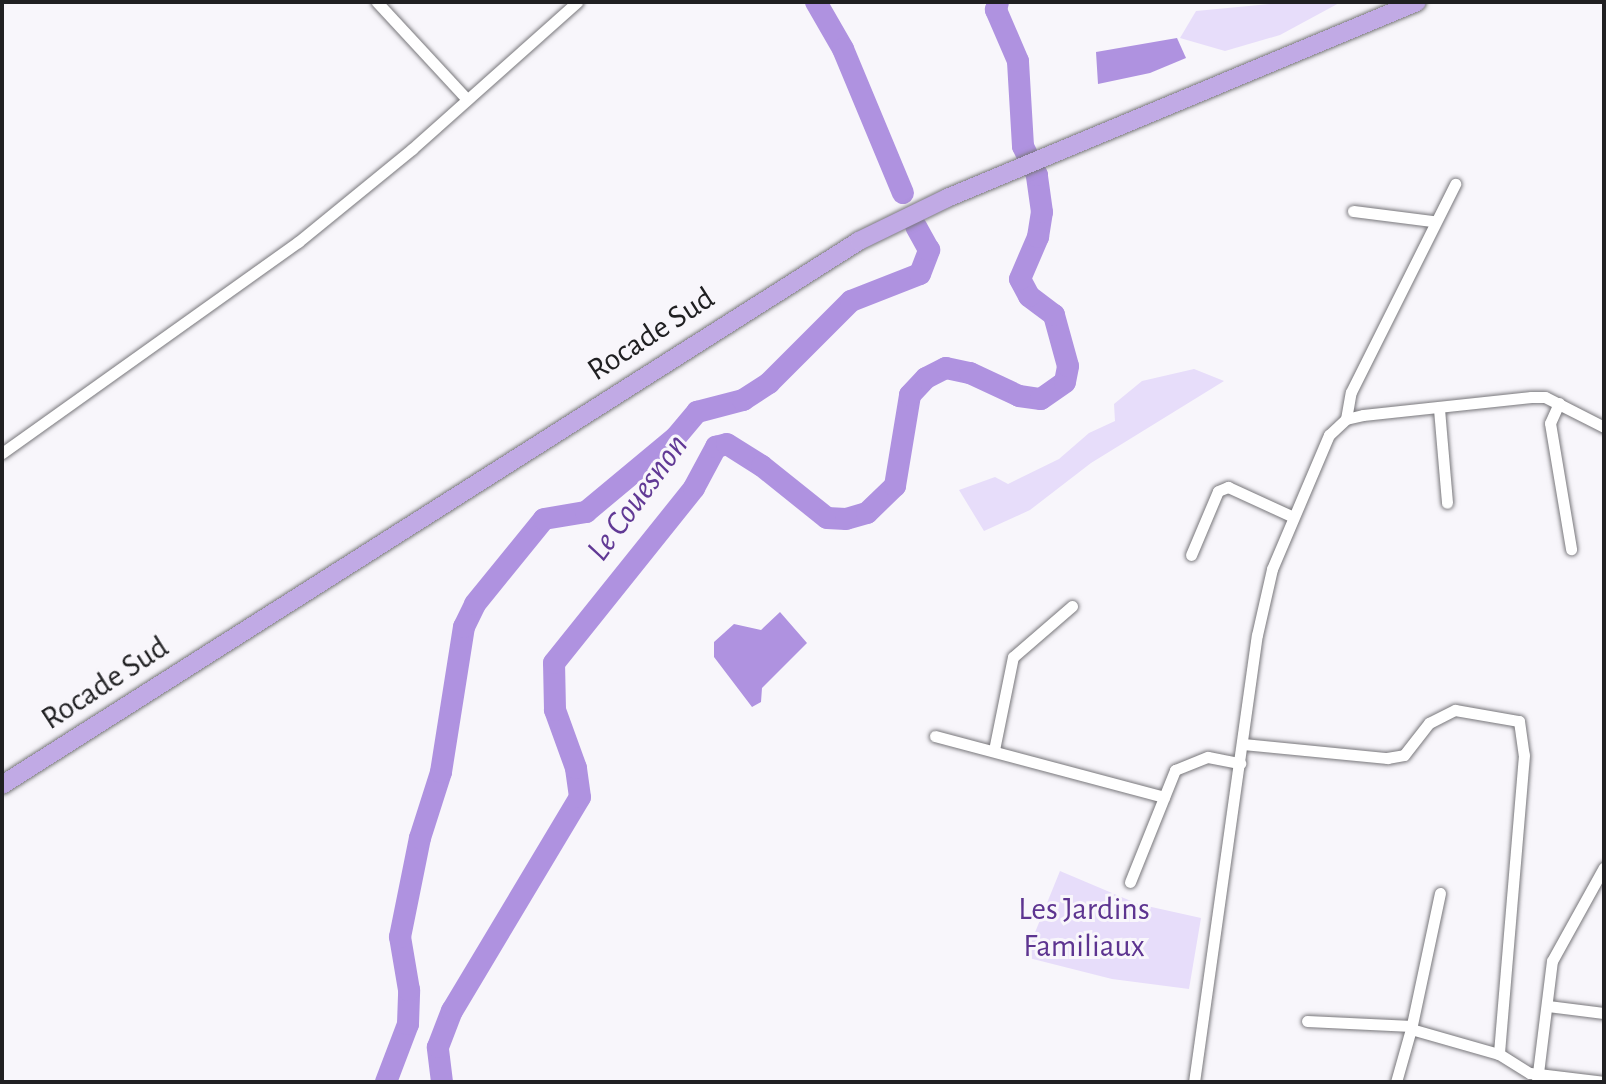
<!DOCTYPE html>
<html>
<head>
<meta charset="utf-8">
<style>
  body { margin:0 }
  #map { position:relative; width:1606px; height:1084px; overflow:hidden; background:#f8f6fb; font-family:"Alegreya Sans",sans-serif }
  div>[style] { position:absolute }
  .green>* { inset:0; background:#e7ddfa }
  .water>* { inset:0; background:#af92e0 }
  .river>* { height:22px; margin:-11px; padding:0 11px; transform-origin:11px; border-radius:11px; background:#af92e0 }
  .roads { filter:drop-shadow(0 0 2px #78777b) drop-shadow(0 0 2px #78777b) }
  .street>* { height:11px; margin:-5.5px; padding:0 5.5px; transform-origin:5.5px; border-radius:5.5px; background:#fff }
  .primary>* { height:18px; margin:-9px; padding:0 9px; transform-origin:9px; border-radius:9px; background:#c1aae5 }
  span { translate:-50% -50%; white-space:nowrap; text-align:center; line-height:1.15; -webkit-text-stroke:6px #f8f6fb; paint-order:stroke }
  .street-label { font-size:32px; color:#202022 }
  .park-label { font-size:32px; color:#5d3490 }
  .water-label { font-size:34px; color:#613995; font-style:italic }
  .frame { position:absolute; inset:0; border:4px solid #202022; pointer-events:none }
</style>
</head>
<body>
<div id="map">
  <div class="green">
    <div style="clip-path:polygon(1289px 2px,1341px 2px,1280px 35px,1225px 51px,1180px 38px,1196px 11px)"></div>
    <div style="clip-path:polygon(1194px 369px,1224px 381px,1091px 463px,1030px 510px,984px 531px,959px 490px,995px 477px,1008px 484px,1059px 459px,1089px 433px,1115px 421px,1114px 404px,1142px 381px)"></div>
    <div style="clip-path:polygon(1060px 871px,1138px 904px,1201px 918px,1189px 989px,1112px 979px,1025px 957px)"></div>
  </div>
  <div class="water">
    <div style="clip-path:polygon(1177px 38px,1186px 58px,1150px 73px,1098px 84px,1096px 52px)"></div>
    <div style="clip-path:polygon(780px 612px,807px 643px,762px 688px,761px 702px,752px 707px,714px 657px,714px 642px,734px 624px,761px 630px)"></div>
  </div>
  <div class="river">
    <div style="left:816px;top:2px;width:54px;rotate:60.1deg"></div>
    <div style="left:843px;top:49px;width:156px;rotate:67.4deg"></div>
    <div style="left:386px;top:1082px;width:62px;rotate:-69.2deg"></div>
    <div style="left:408px;top:1024px;width:34px;rotate:-88deg"></div>
    <div style="left:409px;top:990px;width:54px;rotate:-99.6deg"></div>
    <div style="left:400px;top:937px;width:101px;rotate:-78.6deg"></div>
    <div style="left:420px;top:838px;width:69px;rotate:-72.3deg"></div>
    <div style="left:441px;top:772px;width:147px;rotate:-81deg"></div>
    <div style="left:464px;top:627px;width:25px;rotate:-64deg"></div>
    <div style="left:475px;top:604px;width:109px;rotate:-50.9deg"></div>
    <div style="left:544px;top:519px;width:43px;rotate:-9.5deg"></div>
    <div style="left:586px;top:512px;width:117px;rotate:-39.8deg"></div>
    <div style="left:676px;top:437px;width:33px;rotate:-50deg"></div>
    <div style="left:697px;top:412px;width:48px;rotate:-14.6deg"></div>
    <div style="left:743px;top:400px;width:31px;rotate:-33deg"></div>
    <div style="left:769px;top:383px;width:116px;rotate:-45deg"></div>
    <div style="left:851px;top:301px;width:74px;rotate:-21.4deg"></div>
    <div style="left:920px;top:274px;width:26px;rotate:-69deg"></div>
    <div style="left:929px;top:250px;width:26px;rotate:-119deg"></div>
    <div style="left:442px;top:1082px;width:35px;rotate:-97deg"></div>
    <div style="left:438px;top:1047px;width:39px;rotate:-69deg"></div>
    <div style="left:452px;top:1011px;width:249px;rotate:-59.1deg"></div>
    <div style="left:580px;top:797px;width:29px;rotate:-98deg"></div>
    <div style="left:576px;top:768px;width:62px;rotate:-109.9deg"></div>
    <div style="left:555px;top:710px;width:47px;rotate:-91.2deg"></div>
    <div style="left:554px;top:663px;width:224px;rotate:-51.3deg"></div>
    <div style="left:694px;top:488px;width:47px;rotate:-61.8deg"></div>
    <div style="left:716px;top:447px;width:11px;rotate:-15deg"></div>
    <div style="left:727px;top:444px;width:41px;rotate:32.2deg"></div>
    <div style="left:762px;top:466px;width:83px;rotate:38.7deg"></div>
    <div style="left:827px;top:518px;width:19px;rotate:3deg"></div>
    <div style="left:846px;top:519px;width:22px;rotate:-16deg"></div>
    <div style="left:867px;top:513px;width:39px;rotate:-44deg"></div>
    <div style="left:895px;top:486px;width:92px;rotate:-80.6deg"></div>
    <div style="left:910px;top:395px;width:23px;rotate:-47deg"></div>
    <div style="left:926px;top:378px;width:22px;rotate:-27deg"></div>
    <div style="left:946px;top:368px;width:25px;rotate:12deg"></div>
    <div style="left:970px;top:373px;width:54px;rotate:25.1deg"></div>
    <div style="left:1019px;top:396px;width:22px;rotate:8deg"></div>
    <div style="left:1041px;top:399px;width:29px;rotate:-35deg"></div>
    <div style="left:1065px;top:382px;width:16px;rotate:-79deg"></div>
    <div style="left:1068px;top:366px;width:53px;rotate:-105.4deg"></div>
    <div style="left:1054px;top:315px;width:31px;rotate:-143deg"></div>
    <div style="left:1029px;top:296px;width:19px;rotate:-118deg"></div>
    <div style="left:1020px;top:279px;width:46px;rotate:-66.8deg"></div>
    <div style="left:1038px;top:237px;width:25px;rotate:-81deg"></div>
    <div style="left:1042px;top:212px;width:37px;rotate:-98deg"></div>
    <div style="left:1037px;top:175px;width:32px;rotate:-116deg"></div>
    <div style="left:1023px;top:146px;width:85px;rotate:-93.4deg"></div>
    <div style="left:1018px;top:61px;width:56px;rotate:-113.3deg"></div>
    <div style="left:996px;top:10px;width:8px;rotate:-76deg"></div>
  </div>
  <div class="roads">
    <div class="street">
      <div style="left:377px;top:2px;width:131px;rotate:47.2deg"></div>
      <div style="left:1353px;top:211px;width:80px;rotate:7.2deg"></div>
      <div style="left:1559px;top:403px;width:22px;rotate:114deg"></div>
      <div style="left:1550px;top:423px;width:128px;rotate:80.5deg"></div>
      <div style="left:1439px;top:409px;width:94px;rotate:85.1deg"></div>
      <div style="left:1346px;top:419px;width:27px;rotate:-80deg"></div>
      <div style="left:1351px;top:392px;width:233px;rotate:-63.4deg"></div>
      <div style="left:2px;top:453px;width:364px;rotate:-35.5deg"></div>
      <div style="left:298px;top:242px;width:147px;rotate:-39.2deg"></div>
      <div style="left:412px;top:149px;width:221px;rotate:-41.7deg"></div>
      <div style="left:1191px;top:555px;width:69px;rotate:-67.1deg"></div>
      <div style="left:1218px;top:491px;width:11px;rotate:-22deg"></div>
      <div style="left:1228px;top:487px;width:69px;rotate:24.7deg"></div>
      <div style="left:935px;top:736px;width:237px;rotate:14.9deg"></div>
      <div style="left:1243px;top:744px;width:145px;rotate:5.6deg"></div>
      <div style="left:1387px;top:758px;width:17px;rotate:-10deg"></div>
      <div style="left:1404px;top:755px;width:41px;rotate:-52deg"></div>
      <div style="left:1429px;top:723px;width:29px;rotate:-27deg"></div>
      <div style="left:1455px;top:710px;width:65px;rotate:9.8deg"></div>
      <div style="left:1519px;top:721px;width:34px;rotate:82deg"></div>
      <div style="left:1524px;top:755px;width:300px;rotate:94.8deg"></div>
      <div style="left:994px;top:750px;width:95px;rotate:-78.5deg"></div>
      <div style="left:1013px;top:657px;width:78px;rotate:-40.8deg"></div>
      <div style="left:1130px;top:882px;width:121px;rotate:-68.1deg"></div>
      <div style="left:1175px;top:770px;width:35px;rotate:-22deg"></div>
      <div style="left:1208px;top:757px;width:33px;rotate:11deg"></div>
      <div style="left:1440px;top:893px;width:139px;rotate:102deg"></div>
      <div style="left:1411px;top:1029px;width:91px;rotate:15.9deg"></div>
      <div style="left:1499px;top:1054px;width:36px;rotate:32deg"></div>
      <div style="left:1530px;top:1073px;width:75px;rotate:6.9deg"></div>
      <div style="left:1548px;top:1006px;width:56px;rotate:7.1deg"></div>
      <div style="left:1307px;top:1021px;width:105px;rotate:2.7deg"></div>
      <div style="left:1537px;top:1081px;width:121px;rotate:-82.9deg"></div>
      <div style="left:1552px;top:961px;width:107px;rotate:-61deg"></div>
      <div style="left:1194px;top:1082px;width:451px;rotate:-82deg"></div>
      <div style="left:1257px;top:635px;width:68px;rotate:-77.2deg"></div>
      <div style="left:1272px;top:569px;width:146px;rotate:-67deg"></div>
      <div style="left:1329px;top:435px;width:23px;rotate:-43deg"></div>
      <div style="left:1346px;top:419px;width:17px;rotate:-13deg"></div>
      <div style="left:1363px;top:415px;width:169px;rotate:-6.1deg"></div>
      <div style="left:1531px;top:397px;width:14px"></div>
      <div style="left:1545px;top:397px;width:66px;rotate:27deg"></div>
      <div style="left:1396px;top:1082px;width:55px;rotate:-74.2deg"></div>
    </div>
    <div class="primary">
      <div style="left:2px;top:785px;width:1015px;rotate:-32.41deg"></div>
      <div style="left:859px;top:241px;width:98px;rotate:-26deg"></div>
      <div style="left:947px;top:198px;width:509px;rotate:-22.64deg"></div>
    </div>
  </div>
  <div class="street-label">
    <span style="left:651px;top:334px;rotate:-33deg">Rocade Sud</span>
    <span style="left:105px;top:683px;rotate:-33deg">Rocade Sud</span>
  </div>
  <div class="park-label">
    <span style="left:1084px;top:928px">Les Jardins<br>Familiaux</span>
  </div>
  <div class="water-label">
    <span style="left:638px;top:498px;rotate:-54deg">Le Couesnon</span>
  </div>
  <div class="frame"></div>
</div>
</body>
</html>
